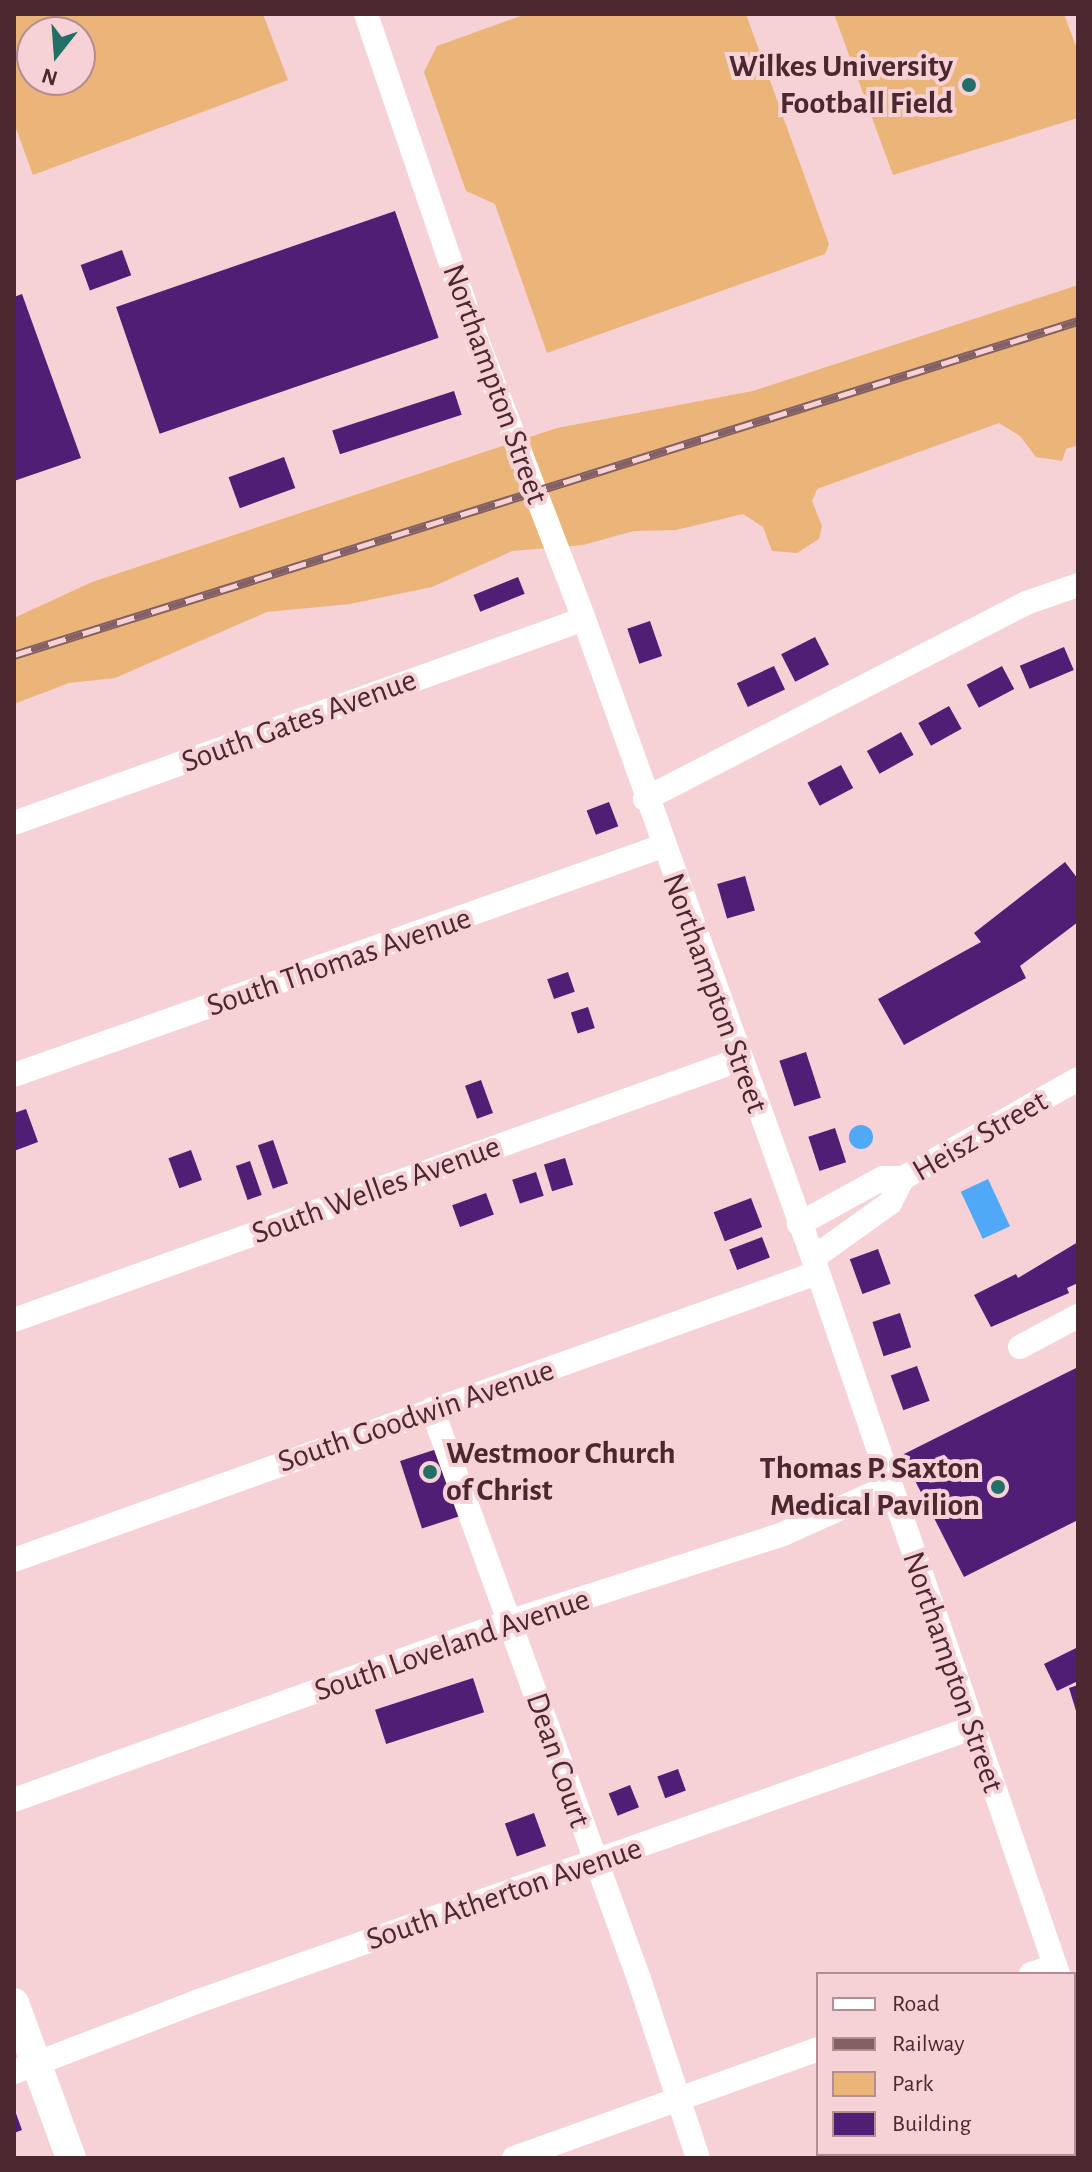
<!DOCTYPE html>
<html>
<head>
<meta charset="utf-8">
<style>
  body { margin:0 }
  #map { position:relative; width:1092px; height:2172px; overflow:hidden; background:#f6d1d6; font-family:"Alegreya Sans",sans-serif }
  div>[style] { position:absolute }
  .green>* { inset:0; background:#ebb57a }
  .water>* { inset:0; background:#50a9f6; transform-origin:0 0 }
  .round { border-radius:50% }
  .building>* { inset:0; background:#511e75; transform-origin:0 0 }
  .minor>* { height:24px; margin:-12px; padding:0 12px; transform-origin:12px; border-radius:12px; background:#fff }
  .major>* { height:30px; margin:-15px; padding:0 15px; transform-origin:15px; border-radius:15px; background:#fff }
  .rail>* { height:9px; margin-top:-4.5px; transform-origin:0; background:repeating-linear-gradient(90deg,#f6d1d6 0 18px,#835f66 0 36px); box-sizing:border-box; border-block:2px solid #835f66 }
  .dots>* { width:22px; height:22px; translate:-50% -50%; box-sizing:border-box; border:4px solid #f6d1d6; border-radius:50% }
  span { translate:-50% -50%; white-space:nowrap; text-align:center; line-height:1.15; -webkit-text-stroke:8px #f6d1d6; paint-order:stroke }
  .poi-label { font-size:32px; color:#4b282f; font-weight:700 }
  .right { translate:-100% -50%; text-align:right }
  .left { translate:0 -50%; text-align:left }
  .street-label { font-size:32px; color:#4b282f }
  .frame { position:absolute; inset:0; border:16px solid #4b282f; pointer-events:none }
  .legend { position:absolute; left:816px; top:1972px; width:260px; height:184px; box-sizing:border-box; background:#f6d1d6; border:2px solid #b28d93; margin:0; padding:10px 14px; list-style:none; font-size:24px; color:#4b282f }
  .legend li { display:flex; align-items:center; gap:16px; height:40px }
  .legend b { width:40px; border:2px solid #b28d93 }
  .north { position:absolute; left:16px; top:16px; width:80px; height:80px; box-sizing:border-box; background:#f6d1d6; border:2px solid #b28d93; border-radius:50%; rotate:197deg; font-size:22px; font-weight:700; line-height:32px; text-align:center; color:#4b282f }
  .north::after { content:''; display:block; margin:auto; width:28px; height:36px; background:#246e68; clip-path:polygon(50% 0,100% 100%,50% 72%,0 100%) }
</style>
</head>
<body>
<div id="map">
  <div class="green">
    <div style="clip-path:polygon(evenodd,14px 14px,263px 14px,288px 80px,33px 175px,14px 123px,14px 14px,32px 32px,80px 32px,80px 80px,32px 80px,32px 32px)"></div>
    <div style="clip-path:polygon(526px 14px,746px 14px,829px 244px,825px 254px,547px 353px,495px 204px,466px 191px,424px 72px,437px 46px)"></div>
    <div style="clip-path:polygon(834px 14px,1064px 14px,1078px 52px,1078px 118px,893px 175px)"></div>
    <div style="clip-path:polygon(1078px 285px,1078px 445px,1066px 449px,1062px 461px,1036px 457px,1020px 436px,999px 423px,817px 489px,812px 501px,822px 526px,819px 539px,797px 553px,772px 551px,763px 527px,743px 514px,676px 530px,634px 531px,583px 545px,512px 551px,432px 587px,350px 604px,267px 612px,115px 678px,69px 683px,14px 704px,14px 618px,92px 582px,557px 428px,753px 391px)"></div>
  </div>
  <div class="water">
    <div class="round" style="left:849px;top:1125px;width:24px;height:24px"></div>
    <div style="left:988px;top:1179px;width:52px;height:30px;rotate:65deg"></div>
  </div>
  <div class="building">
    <div style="left:395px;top:211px;width:134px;height:295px;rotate:71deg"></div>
    <div style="left:122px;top:250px;width:27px;height:44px;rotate:70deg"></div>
    <div style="clip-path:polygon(22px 294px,81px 458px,14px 481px,14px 297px)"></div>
    <div style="left:454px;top:391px;width:25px;height:128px;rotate:72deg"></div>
    <div style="left:284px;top:457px;width:33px;height:59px;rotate:70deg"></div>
    <div style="left:518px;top:577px;width:18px;height:48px;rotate:68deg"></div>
    <div style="left:650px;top:621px;width:37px;height:24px;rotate:71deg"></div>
    <div style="left:815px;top:637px;width:31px;height:38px;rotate:63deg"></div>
    <div style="left:1064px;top:647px;width:25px;height:48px;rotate:67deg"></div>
    <div style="left:774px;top:666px;width:26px;height:41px;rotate:65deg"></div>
    <div style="left:1002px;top:666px;width:26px;height:40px;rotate:62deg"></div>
    <div style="left:949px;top:706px;width:26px;height:35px;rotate:61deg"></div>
    <div style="left:901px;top:732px;width:26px;height:39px;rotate:61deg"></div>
    <div style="left:841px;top:765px;width:26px;height:38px;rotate:62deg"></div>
    <div style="left:609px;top:802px;width:26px;height:24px;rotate:69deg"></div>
    <div style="clip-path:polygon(1065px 862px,1078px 879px,1078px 922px,1020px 966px,1026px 978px,904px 1045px,878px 999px,981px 942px,974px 933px)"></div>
    <div style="left:745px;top:876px;width:36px;height:29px;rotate:74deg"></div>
    <div style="left:568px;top:972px;width:21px;height:22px;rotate:71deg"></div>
    <div style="left:588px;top:1007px;width:22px;height:18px;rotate:72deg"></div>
    <div style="left:806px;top:1052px;width:48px;height:28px;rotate:72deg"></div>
    <div style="left:481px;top:1080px;width:35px;height:17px;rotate:70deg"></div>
    <div style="clip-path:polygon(26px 1109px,38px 1142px,14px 1151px,14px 1113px)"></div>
    <div style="left:835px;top:1128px;width:36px;height:28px;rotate:72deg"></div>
    <div style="left:273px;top:1140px;width:46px;height:16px;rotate:71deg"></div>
    <div style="left:191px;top:1150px;width:32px;height:24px;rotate:70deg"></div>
    <div style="left:565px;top:1158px;width:28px;height:22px;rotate:73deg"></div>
    <div style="left:250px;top:1161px;width:36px;height:15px;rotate:71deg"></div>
    <div style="left:536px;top:1172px;width:25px;height:25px;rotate:72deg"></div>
    <div style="left:486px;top:1193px;width:23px;height:36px;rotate:70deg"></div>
    <div style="left:751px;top:1198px;width:31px;height:40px;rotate:69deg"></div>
    <div style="left:762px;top:1237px;width:22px;height:35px;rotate:69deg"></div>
    <div style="clip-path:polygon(1078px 1242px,1078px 1283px,1067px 1288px,1069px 1293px,991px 1327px,974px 1295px,1016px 1274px,1018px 1278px)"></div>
    <div style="left:878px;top:1249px;width:37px;height:30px;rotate:70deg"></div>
    <div style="left:900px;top:1313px;width:36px;height:29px;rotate:72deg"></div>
    <div style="left:917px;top:1366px;width:37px;height:28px;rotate:70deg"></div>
    <div style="clip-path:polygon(1078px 1367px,1078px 1520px,964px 1577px,902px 1455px)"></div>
    <div style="left:440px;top:1448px;width:71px;height:42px;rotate:72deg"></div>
    <div style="clip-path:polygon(1078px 1647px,1078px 1681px,1057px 1691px,1044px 1664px)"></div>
    <div style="left:473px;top:1678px;width:36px;height:103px;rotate:72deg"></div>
    <div style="clip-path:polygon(1078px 1685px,1078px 1714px,1077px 1714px,1069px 1688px)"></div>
    <div style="left:678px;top:1769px;width:23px;height:22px;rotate:70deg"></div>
    <div style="left:630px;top:1785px;width:24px;height:23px;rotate:68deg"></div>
    <div style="left:534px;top:1813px;width:35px;height:31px;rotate:70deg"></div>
    <div style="clip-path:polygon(14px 2108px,22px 2130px,14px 2133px)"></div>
  </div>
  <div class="minor">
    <div style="left:366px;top:14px;width:353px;rotate:71.2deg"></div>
    <div style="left:480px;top:348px;width:290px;rotate:69deg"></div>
    <div style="left:584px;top:619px;width:679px;rotate:70.28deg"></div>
    <div style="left:813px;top:1258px;width:757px;rotate:71.11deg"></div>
    <div style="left:645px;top:799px;width:428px;rotate:-27.2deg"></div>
    <div style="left:1026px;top:603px;width:55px;rotate:-19.1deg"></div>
    <div style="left:14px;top:823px;width:605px;rotate:-19.69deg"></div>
    <div style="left:14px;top:1075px;width:688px;rotate:-19.44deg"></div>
    <div style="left:799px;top:1224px;width:96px;rotate:-28.7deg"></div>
    <div style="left:883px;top:1178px;width:20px"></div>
    <div style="left:813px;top:1258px;width:95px;rotate:-35.5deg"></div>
    <div style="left:890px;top:1203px;width:28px;rotate:-63deg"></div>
    <div style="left:903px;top:1178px;width:201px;rotate:-29.5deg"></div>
    <div style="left:14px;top:1320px;width:770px;rotate:-19.73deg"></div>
    <div style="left:1020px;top:1347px;width:66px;rotate:-28.1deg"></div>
    <div style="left:432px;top:1409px;width:606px;rotate:70.04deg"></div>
    <div style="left:639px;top:1979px;width:188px;rotate:71.8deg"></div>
    <div style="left:14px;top:1560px;width:853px;rotate:-19.67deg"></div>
    <div style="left:14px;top:1800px;width:528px;rotate:-19.81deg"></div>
    <div style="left:511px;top:1621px;width:286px;rotate:-17.7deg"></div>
    <div style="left:783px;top:1534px;width:115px;rotate:-24.1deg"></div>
    <div style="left:1031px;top:1974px;width:25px;rotate:-18deg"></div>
    <div style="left:1074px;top:2018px;width:12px;rotate:70deg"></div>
    <div style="left:14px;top:2072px;width:195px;rotate:-21deg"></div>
    <div style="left:196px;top:2002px;width:823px;rotate:-19.45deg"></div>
    <div style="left:514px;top:2158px;width:323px;rotate:-19.7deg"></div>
  </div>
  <div class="major">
    <div style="left:14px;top:2003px;width:165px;rotate:69.8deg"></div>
  </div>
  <div class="rail">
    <div style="left:14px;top:655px;width:1115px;rotate:-17.43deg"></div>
  </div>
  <div class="dots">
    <div style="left:969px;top:85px;background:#246e68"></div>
    <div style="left:430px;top:1472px;background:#246e68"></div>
    <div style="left:998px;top:1487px;background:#246e68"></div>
  </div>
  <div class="poi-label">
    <span class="right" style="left:953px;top:85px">Wilkes University<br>Football Field</span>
    <span class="left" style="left:446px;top:1472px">Westmoor Church<br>of Christ</span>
    <span class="right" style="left:980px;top:1487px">Thomas P. Saxton<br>Medical Pavilion</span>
  </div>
  <div class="street-label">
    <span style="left:495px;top:384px;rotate:70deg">Northampton Street</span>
    <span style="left:299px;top:721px;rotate:-20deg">South Gates Avenue</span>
    <span style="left:339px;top:962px;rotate:-19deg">South Thomas Avenue</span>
    <span style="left:715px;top:993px;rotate:70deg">Northampton Street</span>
    <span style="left:980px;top:1136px;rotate:-30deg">Heisz Street</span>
    <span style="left:376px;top:1190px;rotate:-20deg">South Welles Avenue</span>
    <span style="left:416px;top:1416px;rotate:-19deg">South Goodwin Avenue</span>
    <span style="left:452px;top:1645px;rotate:-19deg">South Loveland Avenue</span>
    <span style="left:953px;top:1672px;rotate:71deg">Northampton Street</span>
    <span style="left:558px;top:1760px;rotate:71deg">Dean Court</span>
    <span style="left:504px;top:1894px;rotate:-19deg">South Atherton Avenue</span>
  </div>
  <div class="frame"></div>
  <ul class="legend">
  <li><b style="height:10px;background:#fff"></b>Road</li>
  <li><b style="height:10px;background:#835f66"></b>Railway</li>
  <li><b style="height:22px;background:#ebb57a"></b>Park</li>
  <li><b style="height:22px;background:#511e75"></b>Building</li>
  </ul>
  <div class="north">N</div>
</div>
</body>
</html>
